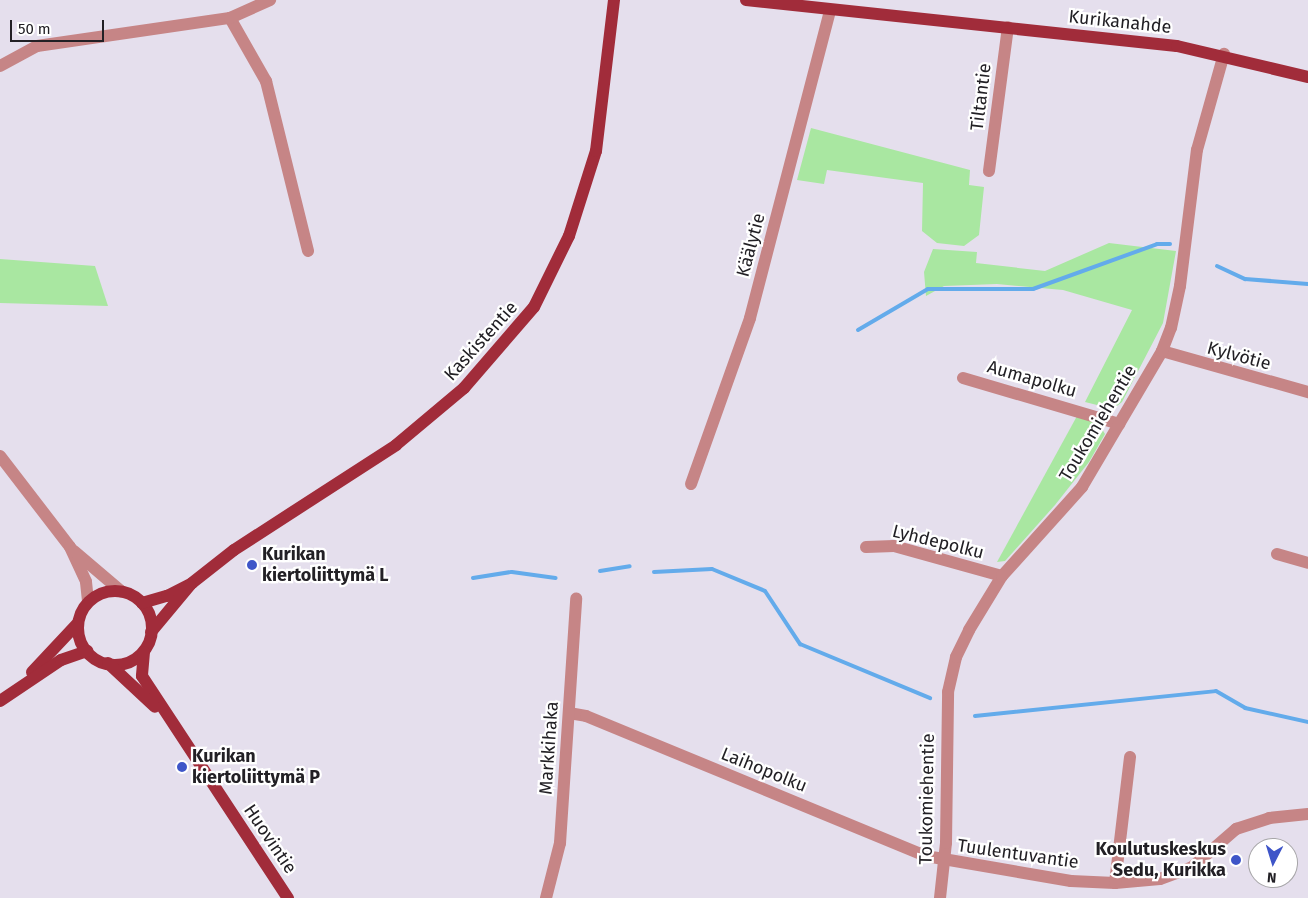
<!DOCTYPE html>
<html>
<head>
<meta charset="utf-8">
<style>
  body { margin:0 }
  #map { position:relative; width:1308px; height:898px; overflow:hidden; background:#e5dfed; font-family:"Fira Sans",sans-serif }
  div>[style] { position:absolute }
  .green>* { inset:0; background:#a9e7a1 }
  .stream>* { height:4px; margin:-2px; padding:0 2px; transform-origin:2px; border-radius:2px; background:#63abeb }
  .minor>* { height:12px; margin:-6px; padding:0 6px; transform-origin:6px; border-radius:6px; background:#c68586 }
  .major>* { height:12px; margin:-6px; padding:0 6px; transform-origin:6px; border-radius:6px; background:#a12c3a }
  .major>.ring { margin:-6px; padding:0; box-sizing:content-box; background:none; border:12px solid #a12c3a; border-radius:50% }
  .dots>* { width:14px; height:14px; translate:-50% -50%; box-sizing:border-box; border:2px solid #fff; border-radius:50% }
  span { translate:-50% -50%; white-space:nowrap; text-align:center; line-height:1.15; -webkit-text-stroke:4.5px #fff; paint-order:stroke }
  .street-label { font-size:18px; color:#222025 }
  .poi-label { font-size:18px; color:#222025; font-weight:700 }
  .left { translate:0 -50%; text-align:left }
  .right { translate:-100% -50%; text-align:right }
  .north { position:absolute; left:1248px; top:838px; width:50px; height:50px; box-sizing:border-box; background:#fff; border:1px solid #a7a6a8; border-radius:50%; rotate:185deg; font-size:14px; font-weight:700; line-height:20px; text-align:center; color:#222025 }
  .north::after { content:''; display:block; margin:auto; width:18px; height:22px; background:#3e55c8; clip-path:polygon(50% 0,100% 100%,50% 72%,0 100%) }
  .scale { position:absolute; left:10px; top:20px; width:94px; height:22px; box-sizing:border-box; border:2px solid #222025; border-top:0; padding-left:6px; font-size:15px; line-height:18px; white-space:nowrap; color:#222025; -webkit-text-stroke:4px #fff; paint-order:stroke }
</style>
</head>
<body>
<div id="map">
  <div class="green">
    <div style="clip-path:polygon(811px 128px,970px 170px,969px 185px,984px 187px,979px 235px,964px 246px,937px 243px,922px 231px,923px 183px,827px 170px,824px 184px,797px 180px)"></div>
    <div style="clip-path:polygon(1109px 243px,1176px 251px,1163px 323px,1122px 402px,1113px 409px,1085px 402px,1132px 310px,1063px 290px,997px 284px,944px 286px,926px 296px,924px 272px,933px 249px,977px 252px,976px 263px,1045px 271px)"></div>
    <div style="clip-path:polygon(0 259px,95px 266px,108px 306px,0 303px)"></div>
    <div style="clip-path:polygon(1077px 416px,1099px 424px,1105px 434px,1089px 462px,1055px 505px,1005px 561px,997px 562px)"></div>
  </div>
  <div class="stream">
    <div style="left:1217px;top:266px;width:31px;rotate:25deg"></div>
    <div style="left:1245px;top:279px;width:63px;rotate:4.5deg"></div>
    <div style="left:858px;top:330px;width:81px;rotate:-30.4deg"></div>
    <div style="left:928px;top:289px;width:105px"></div>
    <div style="left:1033px;top:289px;width:132px;rotate:-19.9deg"></div>
    <div style="left:1157px;top:244px;width:13px"></div>
    <div style="left:600px;top:571px;width:30px;rotate:-9deg"></div>
    <div style="left:654px;top:572px;width:58px;rotate:-3deg"></div>
    <div style="left:712px;top:569px;width:57px;rotate:22.5deg"></div>
    <div style="left:765px;top:591px;width:64px;rotate:56.6deg"></div>
    <div style="left:800px;top:644px;width:141px;rotate:22.6deg"></div>
    <div style="left:473px;top:578px;width:39px;rotate:-9deg"></div>
    <div style="left:512px;top:572px;width:44px;rotate:7.8deg"></div>
    <div style="left:975px;top:716px;width:242px;rotate:-5.9deg"></div>
    <div style="left:1216px;top:691px;width:34px;rotate:30deg"></div>
    <div style="left:1245px;top:708px;width:65px;rotate:12.5deg"></div>
  </div>
  <div class="minor">
    <div style="left:230px;top:18px;width:73px;rotate:60.3deg"></div>
    <div style="left:266px;top:81px;width:175px;rotate:76.1deg"></div>
    <div style="left:0;top:66px;width:42px;rotate:-28.4deg"></div>
    <div style="left:37px;top:46px;width:195px;rotate:-8.3deg"></div>
    <div style="left:230px;top:18px;width:44px;rotate:-24.2deg"></div>
    <div style="left:989px;top:171px;width:145px;rotate:-82.5deg"></div>
    <div style="left:1162px;top:351px;width:152px;rotate:15.7deg"></div>
    <div style="left:963px;top:378px;width:163px;rotate:16.4deg"></div>
    <div style="left:0;top:456px;width:115px;rotate:52.4deg"></div>
    <div style="left:70px;top:547px;width:38px;rotate:65deg"></div>
    <div style="left:86px;top:582px;width:19px;rotate:84deg"></div>
    <div style="left:691px;top:484px;width:176px;rotate:-70.4deg"></div>
    <div style="left:750px;top:318px;width:317px;rotate:-75.4deg"></div>
    <div style="left:866px;top:547px;width:28px;rotate:-2deg"></div>
    <div style="left:894px;top:546px;width:112px;rotate:15.5deg"></div>
    <div style="left:74px;top:551px;width:63px;rotate:40.5deg"></div>
    <div style="left:1277px;top:554px;width:32px;rotate:16deg"></div>
    <div style="left:569px;top:713px;width:17px;rotate:10deg"></div>
    <div style="left:586px;top:716px;width:368px;rotate:22.4deg"></div>
    <div style="left:926px;top:856px;width:147px;rotate:9.8deg"></div>
    <div style="left:1071px;top:881px;width:44px;rotate:2.6deg"></div>
    <div style="left:1115px;top:883px;width:45px;rotate:-5.1deg"></div>
    <div style="left:1160px;top:879px;width:33px;rotate:-20deg"></div>
    <div style="left:1191px;top:868px;width:60px;rotate:-40.9deg"></div>
    <div style="left:1236px;top:829px;width:35px;rotate:-18deg"></div>
    <div style="left:1269px;top:818px;width:39px;rotate:-6deg"></div>
    <div style="left:1115px;top:883px;width:127px;rotate:-83.2deg"></div>
    <div style="left:546px;top:898px;width:57px;rotate:-75.7deg"></div>
    <div style="left:560px;top:843px;width:245px;rotate:-86.2deg"></div>
    <div style="left:940px;top:898px;width:55px;rotate:-83.8deg"></div>
    <div style="left:946px;top:843px;width:151px;rotate:-89.2deg"></div>
    <div style="left:948px;top:692px;width:36px;rotate:-77deg"></div>
    <div style="left:956px;top:657px;width:30px;rotate:-64deg"></div>
    <div style="left:969px;top:630px;width:63px;rotate:-58.6deg"></div>
    <div style="left:1002px;top:576px;width:120px;rotate:-48deg"></div>
    <div style="left:1082px;top:487px;width:158px;rotate:-59.5deg"></div>
    <div style="left:1162px;top:351px;width:25px;rotate:-69deg"></div>
    <div style="left:1171px;top:328px;width:43px;rotate:-77.9deg"></div>
    <div style="left:1180px;top:286px;width:137px;rotate:-82.9deg"></div>
    <div style="left:1197px;top:150px;width:100px;rotate:-74.3deg"></div>
  </div>
  <div class="major">
    <div style="left:746px;top:0;width:433px;rotate:6.1deg"></div>
    <div style="left:1177px;top:46px;width:135px;rotate:13.3deg"></div>
    <div class="ring" style="left:78px;top:591px;width:62px;height:62px"></div>
    <div style="left:142px;top:603px;width:26px;rotate:-16deg"></div>
    <div style="left:167px;top:596px;width:28px;rotate:-27deg"></div>
    <div style="left:192px;top:583px;width:53px;rotate:-38.2deg"></div>
    <div style="left:234px;top:550px;width:193px;rotate:-32.9deg"></div>
    <div style="left:396px;top:445px;width:89px;rotate:-40deg"></div>
    <div style="left:464px;top:388px;width:107px;rotate:-49.2deg"></div>
    <div style="left:534px;top:307px;width:79px;rotate:-63.8deg"></div>
    <div style="left:569px;top:236px;width:89px;rotate:-72.4deg"></div>
    <div style="left:596px;top:151px;width:152px;rotate:-83.2deg"></div>
    <div style="left:151px;top:632px;width:61px;rotate:-50.3deg"></div>
    <div style="left:144px;top:652px;width:24px;rotate:95deg"></div>
    <div style="left:142px;top:676px;width:266px;rotate:56.7deg"></div>
    <div style="left:108px;top:663px;width:64px;rotate:43.1deg"></div>
    <div style="left:32px;top:672px;width:67px;rotate:-46.8deg"></div>
    <div style="left:0;top:701px;width:73px;rotate:-33.9deg"></div>
    <div style="left:61px;top:660px;width:28px;rotate:-19deg"></div>
  </div>
  <div class="dots">
    <div style="left:252px;top:565px;background:#3e55c8"></div>
    <div style="left:182px;top:767px;background:#3e55c8"></div>
    <div style="left:1236px;top:860px;background:#3e55c8"></div>
  </div>
  <div class="street-label">
    <span style="left:1120px;top:22px;rotate:6deg">Kurikanahde</span>
    <span style="left:981px;top:97px;rotate:-83deg">Tiltantie</span>
    <span style="left:751px;top:245px;rotate:-75deg">Käälytie</span>
    <span style="left:481px;top:341px;rotate:-48deg">Kaskistentie</span>
    <span style="left:1239px;top:356px;rotate:15deg">Kylvötie</span>
    <span style="left:1032px;top:379px;rotate:16deg">Aumapolku</span>
    <span style="left:1098px;top:423px;rotate:-59deg">Toukomiehentie</span>
    <span style="left:938px;top:542px;rotate:14deg">Lyhdepolku</span>
    <span style="left:549px;top:748px;rotate:-86deg">Markkihaka</span>
    <span style="left:764px;top:770px;rotate:22deg">Laihopolku</span>
    <span style="left:927px;top:799px;rotate:-89deg">Toukomiehentie</span>
    <span style="left:270px;top:839px;rotate:56deg">Huovintie</span>
    <span style="left:1018px;top:854px;rotate:8deg">Tuulentuvantie</span>
  </div>
  <div class="poi-label">
    <span class="left" style="left:262px;top:565px">Kurikan<br>kiertoliittymä L</span>
    <span class="left" style="left:192px;top:767px">Kurikan<br>kiertoliittymä P</span>
    <span class="right" style="left:1226px;top:860px">Koulutuskeskus<br>Sedu, Kurikka</span>
  </div>
  <div class="north">N</div>
  <div class="scale">50 m</div>
</div>
</body>
</html>
